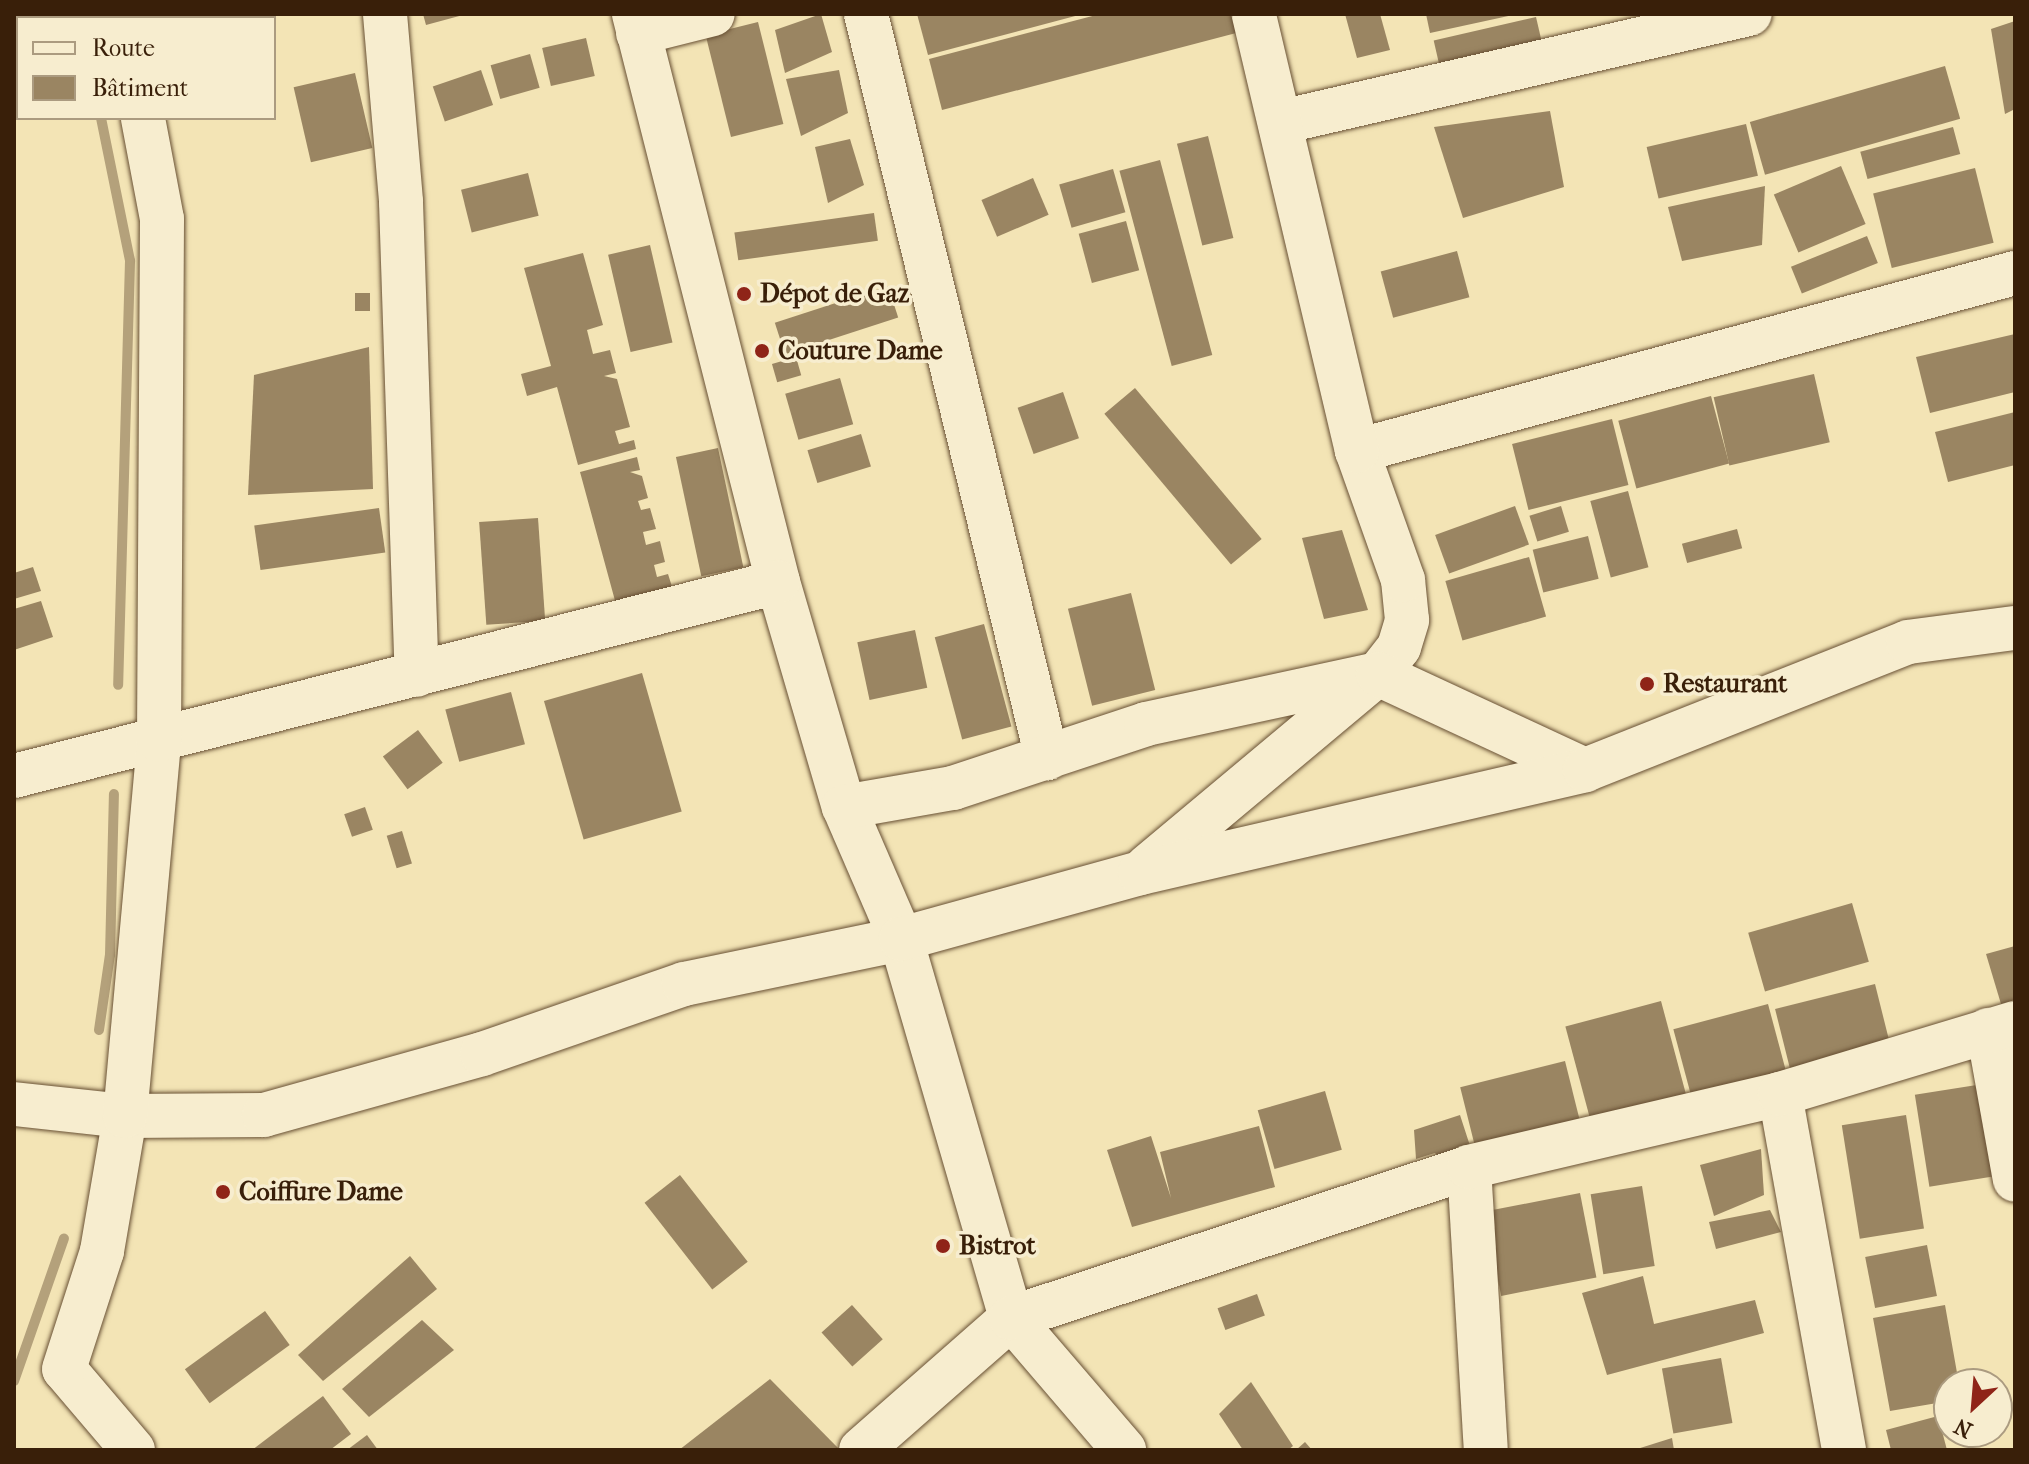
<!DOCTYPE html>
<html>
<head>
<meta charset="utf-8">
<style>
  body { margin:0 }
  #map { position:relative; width:2029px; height:1464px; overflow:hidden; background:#f3e4b5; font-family:"IM FELL French Canon",serif }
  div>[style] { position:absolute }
  .stream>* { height:10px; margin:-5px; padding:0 5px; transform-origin:5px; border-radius:5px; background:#b4a17b }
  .building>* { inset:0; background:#9a8562; transform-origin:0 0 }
  .roads { filter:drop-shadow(0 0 2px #685034) drop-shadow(0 0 2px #685034) }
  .minor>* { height:44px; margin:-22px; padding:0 22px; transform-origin:22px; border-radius:22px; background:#f7edcf }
  .dots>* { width:22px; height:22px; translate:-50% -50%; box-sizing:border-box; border:4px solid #f7edcf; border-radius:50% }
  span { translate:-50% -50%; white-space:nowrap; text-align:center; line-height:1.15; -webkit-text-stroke:7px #f7edcf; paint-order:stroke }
  .poi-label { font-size:26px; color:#391f09; font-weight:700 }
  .left { translate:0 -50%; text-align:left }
  .frame { position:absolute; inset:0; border:16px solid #391f09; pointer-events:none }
  .legend { position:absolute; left:16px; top:16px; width:260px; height:104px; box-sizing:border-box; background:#f7edcf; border:2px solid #ab9b80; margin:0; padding:10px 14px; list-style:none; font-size:24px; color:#391f09 }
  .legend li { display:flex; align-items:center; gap:16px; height:40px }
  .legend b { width:40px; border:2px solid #ab9b80 }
  .north { position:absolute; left:1933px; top:1368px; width:80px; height:80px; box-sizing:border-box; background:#f7edcf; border:2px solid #ab9b80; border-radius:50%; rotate:206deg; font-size:22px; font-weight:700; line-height:32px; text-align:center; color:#391f09 }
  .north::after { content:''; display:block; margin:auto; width:28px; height:36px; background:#8f2418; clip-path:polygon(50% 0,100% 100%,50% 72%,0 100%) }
</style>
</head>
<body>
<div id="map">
  <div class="stream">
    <div style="left:81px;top:14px;width:4px;rotate:90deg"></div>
    <div style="left:101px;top:118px;width:146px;rotate:78.5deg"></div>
    <div style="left:130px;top:261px;width:424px;rotate:91.6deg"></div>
    <div style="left:99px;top:1030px;width:76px;rotate:-81.7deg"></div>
    <div style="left:110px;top:955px;width:161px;rotate:-88.6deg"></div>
    <div style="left:14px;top:1381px;width:151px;rotate:-70.7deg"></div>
  </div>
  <div class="building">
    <div style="clip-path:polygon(423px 14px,463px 14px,463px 15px,426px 25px)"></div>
    <div style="clip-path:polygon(821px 14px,832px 52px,785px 73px,775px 30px)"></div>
    <div style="clip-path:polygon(917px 14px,1079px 14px,1079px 15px,928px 55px)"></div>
    <div style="clip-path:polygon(1100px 14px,1235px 14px,1240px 32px,942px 110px,929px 59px)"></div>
    <div style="clip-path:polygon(1345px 14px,1380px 14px,1390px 50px,1357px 58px)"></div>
    <div style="clip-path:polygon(1426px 14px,1513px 14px,1513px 15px,1430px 33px)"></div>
    <div style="left:1536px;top:17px;width:26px;height:105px;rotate:77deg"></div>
    <div style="clip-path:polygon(2015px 21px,2015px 109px,2005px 114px,1991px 29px)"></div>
    <div style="left:758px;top:22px;width:105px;height:54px;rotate:76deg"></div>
    <div style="left:586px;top:38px;width:39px;height:45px;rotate:77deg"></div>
    <div style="left:530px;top:54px;width:35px;height:41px;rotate:74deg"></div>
    <div style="left:1945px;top:66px;width:55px;height:203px;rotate:74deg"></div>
    <div style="left:481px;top:70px;width:37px;height:51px;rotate:71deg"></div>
    <div style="clip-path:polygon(839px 70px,848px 113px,801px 136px,786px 79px)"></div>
    <div style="left:355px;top:73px;width:77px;height:63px;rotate:77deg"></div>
    <div style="clip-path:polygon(1550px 111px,1564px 187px,1463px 218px,1434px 127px)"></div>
    <div style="left:1746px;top:124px;width:53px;height:102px;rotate:77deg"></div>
    <div style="left:1953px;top:127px;width:28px;height:96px;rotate:75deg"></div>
    <div style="left:1208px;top:136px;width:105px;height:32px;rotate:76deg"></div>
    <div style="clip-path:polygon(850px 139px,864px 185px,828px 203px,815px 147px)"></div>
    <div style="left:1160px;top:160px;width:202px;height:42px;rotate:75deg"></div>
    <div style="left:1841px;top:166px;width:63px;height:73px;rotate:67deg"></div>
    <div style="left:1975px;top:168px;width:77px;height:105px;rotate:76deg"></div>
    <div style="left:1113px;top:169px;width:45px;height:56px;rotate:74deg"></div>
    <div style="left:528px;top:173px;width:44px;height:69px;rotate:76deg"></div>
    <div style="left:1033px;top:178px;width:40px;height:56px;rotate:67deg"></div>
    <div style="clip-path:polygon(1765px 186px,1762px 245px,1682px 261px,1668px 207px)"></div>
    <div style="left:874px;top:213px;width:28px;height:141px;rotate:82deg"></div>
    <div style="left:1126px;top:221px;width:51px;height:49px;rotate:75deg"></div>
    <div style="left:1867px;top:236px;width:29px;height:82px;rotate:68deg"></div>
    <div style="left:650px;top:245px;width:100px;height:43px;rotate:77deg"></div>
    <div style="left:1457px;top:251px;width:48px;height:79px;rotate:75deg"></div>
    <div style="clip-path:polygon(583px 253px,603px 325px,587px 330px,593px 354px,610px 350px,616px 373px,604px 376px,617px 379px,630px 427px,615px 431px,619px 444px,634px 440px,636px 449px,578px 465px,557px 387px,527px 396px,521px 374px,551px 366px,524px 268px)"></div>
    <div style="left:888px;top:286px;width:33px;height:119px;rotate:72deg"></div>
    <div style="left:355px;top:293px;width:15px;height:18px"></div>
    <div style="clip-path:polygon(2015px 334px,2015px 392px,1930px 413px,1916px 357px)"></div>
    <div style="clip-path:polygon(369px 347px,373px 489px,248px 495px,254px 375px)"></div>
    <div style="left:796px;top:357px;width:19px;height:25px;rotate:74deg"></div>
    <div style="left:1814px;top:374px;width:70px;height:103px;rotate:77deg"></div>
    <div style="left:840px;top:378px;width:48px;height:57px;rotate:74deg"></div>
    <div style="left:1135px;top:388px;width:197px;height:40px;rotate:50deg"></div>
    <div style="left:1063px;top:392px;width:49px;height:48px;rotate:71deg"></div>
    <div style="left:1711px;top:396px;width:70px;height:96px;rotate:75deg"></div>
    <div style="clip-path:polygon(2015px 412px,2015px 465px,1948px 482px,1935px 432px)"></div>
    <div style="left:1612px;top:419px;width:68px;height:103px;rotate:76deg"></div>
    <div style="left:861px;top:434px;width:34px;height:56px;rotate:73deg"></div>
    <div style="left:718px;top:448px;width:122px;height:43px;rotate:78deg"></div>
    <div style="clip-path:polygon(637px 457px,640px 470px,630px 472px,642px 476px,648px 498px,638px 501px,641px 510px,650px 508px,656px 529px,643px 532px,646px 545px,660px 541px,665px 562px,654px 565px,657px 577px,668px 574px,674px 593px,617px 608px,580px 472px)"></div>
    <div style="left:1628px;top:491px;width:79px;height:39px;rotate:75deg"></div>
    <div style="left:1515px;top:506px;width:41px;height:85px;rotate:70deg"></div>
    <div style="left:1561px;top:506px;width:27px;height:33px;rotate:73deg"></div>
    <div style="left:379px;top:508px;width:45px;height:126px;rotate:82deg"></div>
    <div style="left:538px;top:518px;width:103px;height:59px;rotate:86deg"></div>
    <div style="left:1737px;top:529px;width:20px;height:57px;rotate:75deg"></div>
    <div style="clip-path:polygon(1342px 530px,1368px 610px,1324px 619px,1302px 538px)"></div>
    <div style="left:1588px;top:536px;width:44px;height:57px;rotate:76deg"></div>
    <div style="left:1529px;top:557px;width:62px;height:87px;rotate:74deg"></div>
    <div style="clip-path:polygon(33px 567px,41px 591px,14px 599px,14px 573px)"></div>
    <div style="left:1131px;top:593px;width:100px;height:65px;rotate:76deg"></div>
    <div style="clip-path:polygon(41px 601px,53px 637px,14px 650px,14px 609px)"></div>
    <div style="left:984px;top:624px;width:106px;height:51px;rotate:75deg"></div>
    <div style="left:915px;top:630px;width:59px;height:59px;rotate:78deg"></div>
    <div style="left:642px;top:673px;width:144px;height:102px;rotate:74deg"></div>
    <div style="left:511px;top:692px;width:54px;height:68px;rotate:75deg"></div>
    <div style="left:418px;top:730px;width:41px;height:44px;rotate:53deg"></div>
    <div style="left:365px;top:807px;width:24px;height:22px;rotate:71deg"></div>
    <div style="left:402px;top:831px;width:34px;height:16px;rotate:73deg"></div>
    <div style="left:1852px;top:903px;width:61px;height:108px;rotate:74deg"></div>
    <div style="clip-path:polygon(2015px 946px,2015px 1000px,2001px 1004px,1986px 954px)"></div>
    <div style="left:1875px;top:984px;width:64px;height:103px;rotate:76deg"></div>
    <div style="left:1661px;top:1001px;width:98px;height:99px;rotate:75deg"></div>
    <div style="left:1768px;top:1004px;width:68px;height:98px;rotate:75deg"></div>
    <div style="left:1565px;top:1061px;width:61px;height:108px;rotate:76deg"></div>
    <div style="left:1983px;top:1084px;width:93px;height:69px;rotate:81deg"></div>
    <div style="left:1325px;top:1091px;width:61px;height:70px;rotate:74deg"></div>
    <div style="clip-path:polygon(1460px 1115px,1473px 1155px,1445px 1164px,1435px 1153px,1416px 1159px,1414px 1130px)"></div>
    <div style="left:1906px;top:1115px;width:115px;height:65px;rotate:81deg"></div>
    <div style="clip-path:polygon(1259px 1126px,1275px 1187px,1132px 1227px,1107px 1150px,1151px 1136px,1171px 1198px,1160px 1152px)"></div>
    <div style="clip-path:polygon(1761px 1149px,1764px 1195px,1714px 1216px,1700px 1165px)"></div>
    <div style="left:680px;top:1175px;width:110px;height:45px;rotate:52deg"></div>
    <div style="left:1642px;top:1186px;width:81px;height:52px;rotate:81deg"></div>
    <div style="left:1580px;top:1193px;width:86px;height:97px;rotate:79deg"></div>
    <div style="clip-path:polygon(1770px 1210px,1781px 1232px,1716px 1249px,1709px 1222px)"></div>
    <div style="left:1927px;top:1245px;width:52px;height:63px;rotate:79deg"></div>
    <div style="clip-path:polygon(410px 1256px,437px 1289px,323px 1381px,298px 1355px)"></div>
    <div style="clip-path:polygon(1643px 1276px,1654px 1324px,1755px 1300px,1764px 1333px,1607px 1375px,1582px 1293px)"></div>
    <div style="left:1257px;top:1294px;width:23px;height:42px;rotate:70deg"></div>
    <div style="left:852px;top:1305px;width:46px;height:41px;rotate:48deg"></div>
    <div style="clip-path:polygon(1945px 1305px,1959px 1384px,1949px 1384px,1949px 1401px,1890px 1411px,1873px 1318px)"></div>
    <div style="left:265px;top:1311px;width:42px;height:99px;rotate:54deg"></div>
    <div style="clip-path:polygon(422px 1320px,454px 1350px,369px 1417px,342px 1389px)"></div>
    <div style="left:1721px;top:1358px;width:66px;height:60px;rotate:80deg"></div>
    <div style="clip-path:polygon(770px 1379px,840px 1450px,679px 1450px)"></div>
    <div style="clip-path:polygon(1251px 1382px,1293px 1446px,1288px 1450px,1243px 1450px,1219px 1414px)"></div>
    <div style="clip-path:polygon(323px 1396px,351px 1434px,330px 1450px,252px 1450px)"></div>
    <div style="clip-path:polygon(1938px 1416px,1947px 1450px,1891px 1450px,1886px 1430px)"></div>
    <div style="clip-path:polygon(367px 1435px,378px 1450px,347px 1450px)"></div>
    <div style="clip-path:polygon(1672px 1438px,1674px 1450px,1637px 1450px,1637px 1449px)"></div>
    <div style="clip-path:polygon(1305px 1442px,1312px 1450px,1296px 1450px)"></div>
  </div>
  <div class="roads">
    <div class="minor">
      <div style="left:123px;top:14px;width:4px;rotate:76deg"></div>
      <div style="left:385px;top:14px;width:189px;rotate:85.1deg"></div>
      <div style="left:401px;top:202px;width:473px;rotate:88.1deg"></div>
      <div style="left:634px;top:14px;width:586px;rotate:75.77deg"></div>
      <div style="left:778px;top:582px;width:234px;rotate:73.7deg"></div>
      <div style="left:844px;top:807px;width:144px;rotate:66.6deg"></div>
      <div style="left:901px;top:939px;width:395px;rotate:73.8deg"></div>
      <div style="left:1011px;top:1318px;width:174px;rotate:49.4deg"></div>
      <div style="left:866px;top:14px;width:766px;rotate:76.33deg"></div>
      <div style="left:638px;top:33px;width:77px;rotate:-14.2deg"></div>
      <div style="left:1281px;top:122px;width:481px;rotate:-13deg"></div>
      <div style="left:1357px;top:451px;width:682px;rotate:-15.14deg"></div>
      <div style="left:14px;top:776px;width:788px;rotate:-14.25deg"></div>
      <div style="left:844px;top:807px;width:111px;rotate:-9.9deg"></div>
      <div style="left:953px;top:788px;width:203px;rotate:-18.3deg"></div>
      <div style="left:1146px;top:724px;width:237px;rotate:-12.2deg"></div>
      <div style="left:1378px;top:674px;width:34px;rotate:-52deg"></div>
      <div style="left:1399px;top:647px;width:28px;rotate:-73deg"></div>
      <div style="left:1407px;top:620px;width:40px;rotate:-95.7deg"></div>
      <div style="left:1403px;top:580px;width:137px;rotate:-109.6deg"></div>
      <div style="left:1357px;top:451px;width:449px;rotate:-103.3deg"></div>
      <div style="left:1147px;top:867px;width:301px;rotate:-39.9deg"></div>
      <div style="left:1378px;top:674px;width:228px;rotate:24.9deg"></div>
      <div style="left:1988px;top:1030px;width:152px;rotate:79.8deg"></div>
      <div style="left:1780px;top:1094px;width:362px;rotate:79.8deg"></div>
      <div style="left:14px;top:1104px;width:112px;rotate:6.2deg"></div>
      <div style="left:125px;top:1116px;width:139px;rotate:-0.4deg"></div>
      <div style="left:264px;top:1115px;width:226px;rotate:-15.6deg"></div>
      <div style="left:482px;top:1054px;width:214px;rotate:-19.1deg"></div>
      <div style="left:684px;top:984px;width:222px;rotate:-11.7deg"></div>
      <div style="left:901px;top:939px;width:248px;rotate:-15.4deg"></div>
      <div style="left:1140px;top:873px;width:457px;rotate:-13deg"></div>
      <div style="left:1585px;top:770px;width:347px;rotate:-21.6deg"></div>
      <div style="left:1908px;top:642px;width:108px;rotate:-7.5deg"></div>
      <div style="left:1469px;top:1167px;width:284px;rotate:86.6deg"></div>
      <div style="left:133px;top:1450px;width:106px;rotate:-130.4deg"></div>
      <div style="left:64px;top:1369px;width:124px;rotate:-72.1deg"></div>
      <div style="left:102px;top:1251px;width:137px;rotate:-80.3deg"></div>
      <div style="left:125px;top:1116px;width:378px;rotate:-84.8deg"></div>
      <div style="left:159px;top:740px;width:521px;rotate:-89.67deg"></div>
      <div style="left:162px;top:219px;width:103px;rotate:-100.7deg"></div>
      <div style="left:861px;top:1450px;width:200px;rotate:-41.3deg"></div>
      <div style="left:1011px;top:1318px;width:482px;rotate:-18.2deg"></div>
      <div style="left:1469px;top:1167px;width:319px;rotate:-13.2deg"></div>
      <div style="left:1780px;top:1094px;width:245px;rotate:-16.8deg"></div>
    </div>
  </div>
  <div class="dots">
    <div style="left:744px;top:294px;background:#8f2418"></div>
    <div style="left:762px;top:351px;background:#8f2418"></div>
    <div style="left:1647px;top:684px;background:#8f2418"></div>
    <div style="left:223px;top:1192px;background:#8f2418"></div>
    <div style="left:943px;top:1246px;background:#8f2418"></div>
  </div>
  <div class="poi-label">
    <span class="left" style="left:760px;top:294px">Dépot de Gaz</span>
    <span class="left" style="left:778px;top:351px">Couture Dame</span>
    <span class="left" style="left:1663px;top:684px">Restaurant</span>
    <span class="left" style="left:239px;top:1192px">Coiffure Dame</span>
    <span class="left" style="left:959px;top:1246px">Bistrot</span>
  </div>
  <div class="frame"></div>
  <ul class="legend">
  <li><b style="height:10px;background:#f7edcf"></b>Route</li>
  <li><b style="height:22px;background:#9a8562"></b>Bâtiment</li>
  </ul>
  <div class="north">N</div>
</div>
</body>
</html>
